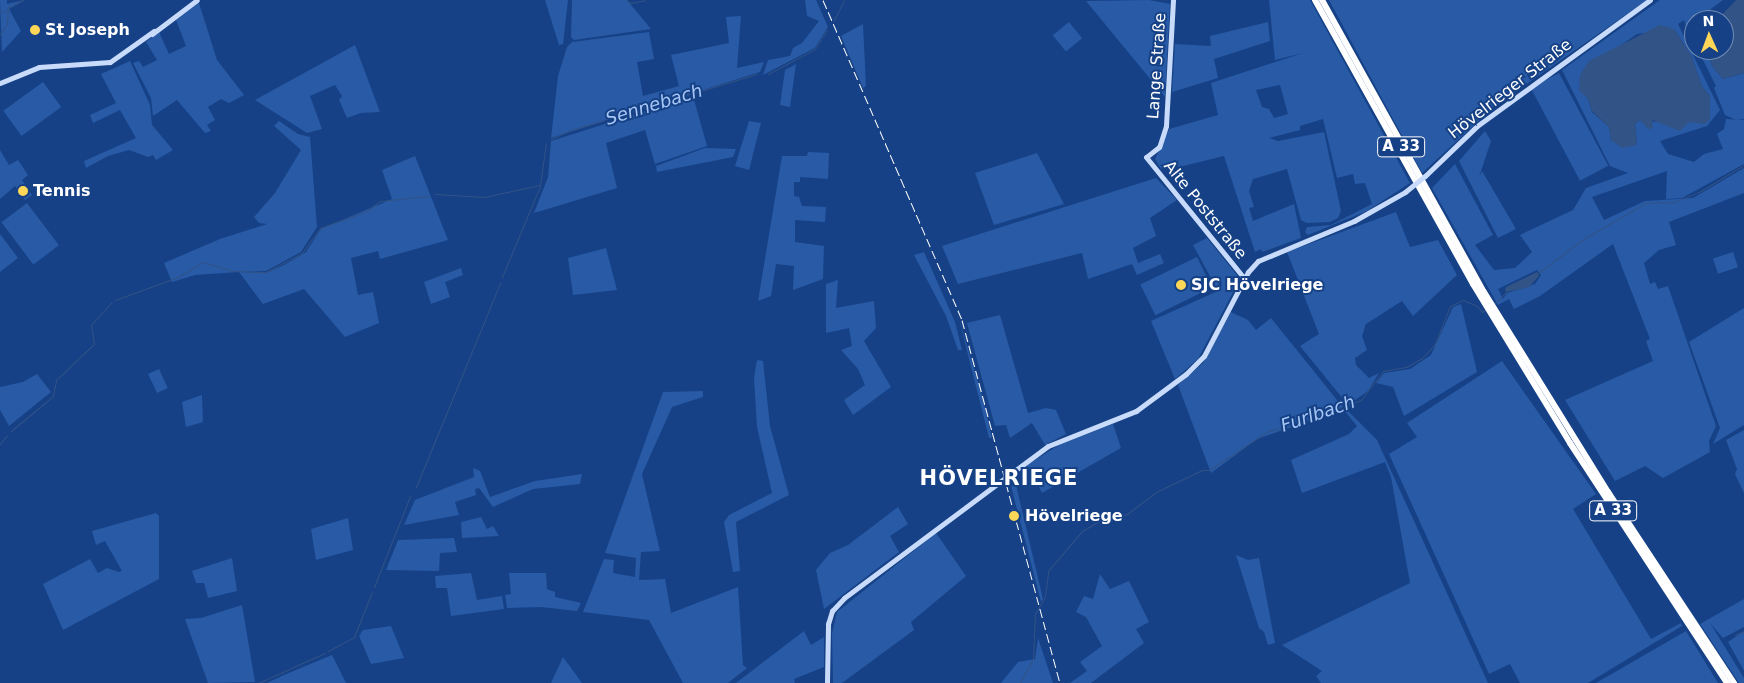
<!DOCTYPE html>
<html>
<head>
<meta charset="utf-8">
<style>
  body { margin:0 }
  #map { position:relative; width:1744px; height:683px; overflow:hidden; background:#164186; font-family:"DejaVu Sans",sans-serif }
  div>[style] { position:absolute }
  .green>* { inset:0; background:#285aa5; transform-origin:0 0 }
  .water>* { inset:0; background:#325386 }
  .stream>* { height:1px; margin:-0.5px; padding:0 0.5px; transform-origin:0.5px; border-radius:0.5px; background:#325386 }
  .secondary>* { height:5px; margin:-2.5px; padding:0 2.5px; transform-origin:2.5px; border-radius:2.5px; background:#c8dbfa }
  .highway>* { height:6px; margin:-3px; padding:0 3px; transform-origin:3px; border-radius:3px; background:#fff }
  .rail>* { height:1px; margin-top:-0.5px; transform-origin:0; background:repeating-linear-gradient(90deg,#fff 0 9px,transparent 0 13px) }
  .secondary-bridge>* { height:5px; margin:-2.5px; padding:0 2.5px; transform-origin:2.5px; border-radius:2.5px; background:#c8dbfa }
  .dots>* { width:14px; height:14px; translate:-50% -50%; box-sizing:border-box; border:2px solid #164186; border-radius:50% }
  span { translate:-50% -50%; white-space:nowrap; text-align:center; line-height:1.15; -webkit-text-stroke:4px #164186; paint-order:stroke }
  .shield-label span { padding:1px 4px; background:#164186; border:1px solid; border-radius:4px; -webkit-text-stroke-width:0 }
  .shield-label { font-size:15px; color:#fff; font-weight:700 }
  .poi-label { font-size:16px; color:#fff; font-weight:700 }
  .left { translate:0 -50%; text-align:left }
  .street-label { font-size:16px; color:#fff }
  .water-label { font-size:18px; color:#a6c7f5; font-style:italic }
  .district-label { font-size:21px; color:#fff; font-weight:700; letter-spacing:1px }
  .north { position:absolute; left:1684px; top:10px; width:50px; height:50px; box-sizing:border-box; background:#164186; border:1px solid #738db6; border-radius:50%; rotate:358deg; font-size:14px; font-weight:700; line-height:20px; text-align:center; color:#fff }
  .north::after { content:''; display:block; margin:auto; width:18px; height:22px; background:#ffd758; clip-path:polygon(50% 0,100% 100%,50% 72%,0 100%) }
</style>
</head>
<body>
<div id="map">
  <div class="green">
    <div style="clip-path:polygon(0 0,7px 0,7px 4px,25px 0,9px 9px,21px 31px,2px 52px)"></div>
    <div style="clip-path:polygon(545px 0,568px 0,563px 44px,559px 45px)"></div>
    <div style="clip-path:polygon(572px 0,627px 0,651px 29px,574px 40px,571px 37px)"></div>
    <div style="clip-path:polygon(805px 0,816px 0,828px 27px,815px 48px,763px 75px,768px 60px,790px 56px,793px 48px,802px 43px,819px 21px,807px 16px)"></div>
    <div style="clip-path:polygon(1149px 0,1170px 4px,1165px 97px,1086px 1px)"></div>
    <div style="clip-path:polygon(evenodd,1269px 0,1310px 0,1410px 183px,1367px 211px,1308px 235px,1305px 232px,1307px 227px,1331px 225px,1372px 204px,1365px 183px,1355px 184px,1353px 174px,1337px 178px,1323px 119px,1300px 126px,1300px 130px,1269px 138px,1278px 141px,1324px 132px,1341px 211px,1338px 218px,1330px 222px,1307px 223px,1301px 220px,1287px 169px,1253px 179px,1249px 191px,1254px 207px,1249px 208px,1253px 221px,1294px 204px,1301px 238px,1262px 252px,1261px 249px,1255px 252px,1224px 156px,1179px 167px,1172px 163px,1161px 169px,1155px 159px,1169px 129px,1218px 115px,1211px 83px,1303px 53px,1275px 60px,1269px 0,1280px 85px,1288px 114px,1274px 118px,1269px 109px,1262px 107px,1256px 90px,1280px 85px)"></div>
    <div style="clip-path:polygon(1329px 0,1647px 0,1495px 106px,1422px 173px)"></div>
    <div style="clip-path:polygon(evenodd,1660px 0,1723px 0,1704px 14px,1701px 13px,1689px 22px,1687px 29px,1684px 20px,1678px 24px,1720px 110px,1707px 126px,1660px 141px,1668px 154px,1694px 162px,1704px 154px,1723px 149px,1717px 134px,1724px 129px,1726px 119px,1744px 120px,1744px 164px,1682px 198px,1666px 199px,1667px 171px,1592px 197px,1604px 220px,1645px 201px,1693px 198px,1744px 168px,1744px 193px,1669px 222px,1676px 245px,1659px 250px,1644px 263px,1650px 284px,1655px 282px,1658px 289px,1668px 286px,1716px 426px,1709px 441px,1710px 452px,1663px 478px,1645px 466px,1615px 481px,1565px 400px,1653px 361px,1646px 341px,1650px 339px,1613px 244px,1540px 296px,1514px 309px,1509px 299px,1498px 305px,1432px 188px,1455px 164px,1493px 235px,1475px 245px,1494px 270px,1515px 268px,1532px 252px,1520px 235px,1573px 210px,1586px 188px,1628px 173px,1610px 166px,1562px 70px,1660px 0,1674px 29px,1691px 55px,1702px 86px,1710px 96px,1684px 125px,1640px 120px,1635px 124px,1637px 145px,1611px 140px,1609px 127px,1592px 112px,1588px 99px,1589px 61px,1611px 52px,1637px 34px,1674px 29px,1660px 0,1537px 270px,1541px 275px,1535px 284px,1507px 293px,1503px 299px,1498px 289px,1537px 270px)"></div>
    <div style="clip-path:polygon(199px 3px,217px 60px,244px 95px,229px 103px,221px 99px,208px 107px,215px 120px,207px 125px,211px 131px,205px 133px,177px 100px,153px 116px,151px 98px,133px 63px,139px 61px,143px 67px,157px 60px,146px 42px,159px 32px,169px 54px,186px 46px,176px 20px)"></div>
    <div style="clip-path:polygon(741px 16px,737px 68px,764px 62px,760px 72px,551px 138px,558px 76px,567px 47px,572px 42px,649px 32px,654px 59px,637px 62px,643px 96px,679px 86px,671px 55px,729px 43px,726px 17px)"></div>
    <div style="left:1069px;top:22px;width:21px;height:21px;rotate:51deg"></div>
    <div style="clip-path:polygon(1268px 22px,1270px 41px,1214px 59px,1218px 78px,1172px 92px,1175px 44px,1211px 46px,1210px 36px)"></div>
    <div style="clip-path:polygon(863px 24px,866px 86px,863px 88px,841px 36px)"></div>
    <div style="clip-path:polygon(355px 45px,380px 112px,361px 113px,347px 118px,339px 100px,342px 96px,335px 85px,310px 96px,322px 129px,307px 133px,255px 100px)"></div>
    <div style="clip-path:polygon(1698px 50px,1707px 50px,1712px 66px,1723px 79px,1744px 73px,1744px 119px,1736px 120px,1725px 115px,1714px 88px,1716px 86px)"></div>
    <div style="clip-path:polygon(130px 61px,150px 105px,152px 125px,173px 150px,156px 160px,153px 155px,148px 157px,129px 150px,108px 156px,86px 168px,84px 161px,136px 138px,120px 110px,93px 123px,90px 115px,116px 103px,101px 74px)"></div>
    <div style="clip-path:polygon(796px 64px,790px 107px,780px 105px,785px 70px)"></div>
    <div style="left:1559px;top:73px;width:105px;height:32px;rotate:62deg"></div>
    <div style="left:43px;top:82px;width:31px;height:49px;rotate:54deg"></div>
    <div style="clip-path:polygon(693px 96px,707px 146px,655px 164px,645px 130px,606px 143px,617px 188px,534px 213px,548px 177px,551px 141px)"></div>
    <div style="clip-path:polygon(279px 121px,298px 134px,310px 137px,317px 227px,301px 252px,266px 271px,240px 272px,266px 273px,284px 265px,306px 252px,321px 229px,392px 199px,382px 170px,415px 156px,448px 240px,380px 259px,378px 251px,351px 258px,358px 295px,373px 292px,379px 323px,345px 337px,304px 289px,263px 304px,239px 272px,195px 275px,172px 282px,164px 263px,220px 239px,267px 224px,259px 223px,254px 217px,275px 193px,301px 150px,274px 126px)"></div>
    <div style="clip-path:polygon(749px 121px,761px 123px,749px 170px,735px 166px)"></div>
    <div style="clip-path:polygon(1485px 131px,1491px 141px,1479px 177px,1482px 171px,1516px 229px,1498px 238px,1459px 161px)"></div>
    <div style="clip-path:polygon(705px 148px,736px 149px,733px 157px,657px 172px,656px 166px)"></div>
    <div style="clip-path:polygon(0 150px,9px 165px,18px 160px,28px 175px,22px 180px,32px 195px,25px 200px,15px 186px,0 199px)"></div>
    <div style="clip-path:polygon(808px 152px,829px 153px,828px 179px,800px 177px,800px 182px,794px 182px,794px 196px,799px 197px,802px 206px,826px 207px,825px 222px,795px 220px,795px 242px,824px 246px,823px 279px,793px 290px,794px 266px,776px 264px,771px 296px,758px 301px,782px 156px,807px 156px)"></div>
    <div style="clip-path:polygon(1037px 153px,1064px 204px,994px 225px,975px 173px)"></div>
    <div style="clip-path:polygon(1156px 178px,1177px 200px,1150px 218px,1156px 236px,1133px 248px,1138px 263px,1160px 254px,1164px 263px,1137px 275px,1132px 264px,1088px 279px,1082px 253px,958px 284px,942px 246px)"></div>
    <div style="left:27px;top:203px;width:53px;height:32px;rotate:53deg"></div>
    <div style="clip-path:polygon(1396px 212px,1410px 247px,1438px 240px,1457px 275px,1413px 316px,1402px 301px,1366px 324px,1362px 336px,1367px 350px,1355px 358px,1356px 365px,1369px 378px,1379px 373px,1368px 391px,1348px 405px,1300px 346px,1319px 334px,1287px 252px)"></div>
    <div style="clip-path:polygon(0 234px,18px 258px,0 272px)"></div>
    <div style="clip-path:polygon(1207px 238px,1240px 279px,1198px 359px,1175px 379px,1151px 321px,1218px 291px,1193px 245px)"></div>
    <div style="clip-path:polygon(606px 248px,617px 290px,573px 295px,568px 258px)"></div>
    <div style="clip-path:polygon(924px 252px,955px 322px,962px 350px,958px 350px,946px 316px,914px 255px)"></div>
    <div style="left:1733px;top:252px;width:16px;height:21px;rotate:72deg"></div>
    <div style="left:1197px;top:257px;width:34px;height:63px;rotate:64deg"></div>
    <div style="clip-path:polygon(461px 268px,463px 275px,445px 282px,450px 297px,431px 304px,424px 282px)"></div>
    <div style="clip-path:polygon(838px 280px,836px 308px,874px 301px,876px 328px,864px 341px,891px 387px,853px 415px,844px 400px,865px 385px,858px 369px,841px 350px,852px 346px,849px 328px,826px 333px,826px 284px)"></div>
    <div style="clip-path:polygon(1461px 304px,1477px 372px,1404px 416px,1393px 387px,1376px 383px,1384px 373px,1410px 369px,1431px 355px,1453px 307px)"></div>
    <div style="clip-path:polygon(1744px 308px,1744px 425px,1713px 444px,1720px 428px,1689px 342px)"></div>
    <div style="clip-path:polygon(1231px 312px,1248px 320px,1256px 330px,1271px 318px,1337px 400px,1377px 440px,1488px 683px,1321px 683px,1316px 676px,1322px 671px,1282px 645px,1410px 583px,1391px 477px,1385px 462px,1302px 493px,1291px 460px,1349px 434px,1357px 426px,1343px 409px,1257px 439px,1211px 473px,1178px 385px,1203px 363px)"></div>
    <div style="clip-path:polygon(1000px 315px,1028px 413px,1046px 408px,1056px 410px,1066px 434px,1045px 445px,1032px 423px,1010px 438px,1006px 425px,995px 426px,967px 323px)"></div>
    <div style="clip-path:polygon(959px 319px,984px 402px,992px 438px,989px 438px)"></div>
    <div style="clip-path:polygon(757px 360px,763px 361px,770px 426px,789px 495px,736px 522px,740px 571px,733px 572px,724px 522px,729px 515px,772px 493px,757px 427px,754px 378px)"></div>
    <div style="clip-path:polygon(1502px 361px,1596px 494px,1573px 509px,1651px 639px,1681px 623px,1682px 626px,1588px 683px,1520px 683px,1510px 664px,1489px 674px,1389px 454px,1417px 437px,1407px 423px)"></div>
    <div style="left:159px;top:369px;width:21px;height:12px;rotate:65deg"></div>
    <div style="clip-path:polygon(37px 374px,51px 392px,9px 426px,0 410px,0 387px,23px 382px)"></div>
    <div style="clip-path:polygon(703px 391px,703px 397px,672px 407px,642px 474px,660px 551px,641px 552px,639px 580px,665px 579px,671px 613px,738px 587px,743px 665px,747px 668px,728px 683px,683px 683px,649px 620px,583px 612px,604px 559px,614px 560px,613px 573px,635px 577px,636px 558px,605px 553px,663px 392px)"></div>
    <div style="clip-path:polygon(202px 395px,203px 422px,186px 427px,182px 402px)"></div>
    <div style="clip-path:polygon(1113px 424px,1121px 448px,1042px 493px,1027px 465px,1059px 445px)"></div>
    <div style="clip-path:polygon(1744px 430px,1744px 493px,1735px 474px,1737px 469px,1726px 440px)"></div>
    <div style="clip-path:polygon(473px 468px,480px 471px,490px 497px,535px 481px,582px 474px,580px 484px,533px 489px,493px 507px,479px 488px,475px 489px,476px 495px,455px 502px,459px 515px,404px 525px,415px 500px,474px 477px)"></div>
    <div style="clip-path:polygon(1016px 485px,1043px 599px,1041px 602px,1011px 486px)"></div>
    <div style="clip-path:polygon(898px 507px,908px 524px,890px 536px,899px 552px,824px 609px,816px 570px,830px 553px,848px 545px)"></div>
    <div style="clip-path:polygon(156px 513px,159px 516px,159px 579px,63px 630px,43px 584px,90px 559px,98px 573px,107px 568px,119px 572px,122px 571px,105px 541px,96px 545px,92px 531px)"></div>
    <div style="clip-path:polygon(481px 517px,487px 529px,493px 526px,499px 536px,462px 538px,461px 522px)"></div>
    <div style="clip-path:polygon(348px 518px,353px 550px,316px 560px,311px 529px)"></div>
    <div style="clip-path:polygon(936px 533px,966px 576px,911px 622px,914px 630px,842px 683px,833px 683px,832px 633px,837px 612px)"></div>
    <div style="clip-path:polygon(454px 538px,457px 552px,440px 553px,439px 571px,386px 570px,398px 540px)"></div>
    <div style="clip-path:polygon(1236px 555px,1248px 560px,1259px 558px,1275px 643px,1268px 645px,1264px 632px,1259px 628px)"></div>
    <div style="clip-path:polygon(232px 558px,237px 591px,208px 598px,204px 583px,196px 583px,192px 571px)"></div>
    <div style="clip-path:polygon(471px 573px,477px 600px,502px 596px,504px 609px,451px 616px,447px 588px,436px 588px,435px 576px)"></div>
    <div style="clip-path:polygon(509px 573px,546px 573px,547px 589px,555px 592px,555px 597px,581px 603px,577px 611px,541px 607px,507px 608px,505px 595px,511px 594px)"></div>
    <div style="clip-path:polygon(1100px 574px,1110px 589px,1129px 581px,1149px 622px,1136px 629px,1144px 643px,1091px 683px,1070px 683px,1087px 671px,1080px 662px,1102px 646px,1086px 617px,1076px 612px,1084px 596px,1093px 599px)"></div>
    <div style="clip-path:polygon(1744px 599px,1744px 627px,1723px 638px,1710px 623px,1744px 678px,1744px 683px,1739px 683px,1700px 624px)"></div>
    <div style="clip-path:polygon(242px 605px,255px 682px,208px 683px,185px 619px,201px 618px)"></div>
    <div style="clip-path:polygon(391px 626px,404px 658px,371px 664px,359px 636px,363px 630px)"></div>
    <div style="clip-path:polygon(804px 631px,811px 645px,824px 637px,824px 667px,794px 679px,795px 683px,736px 683px)"></div>
    <div style="clip-path:polygon(1686px 631px,1718px 683px,1596px 683px)"></div>
    <div style="clip-path:polygon(1744px 631px,1744px 671px,1728px 642px)"></div>
    <div style="clip-path:polygon(1038px 638px,1053px 683px,1001px 683px,1018px 662px,1035px 659px)"></div>
    <div style="clip-path:polygon(332px 655px,346px 683px,267px 683px,284px 675px)"></div>
    <div style="clip-path:polygon(563px 657px,582px 683px,551px 683px)"></div>
  </div>
  <div class="water">
    <div style="clip-path:polygon(1736px 0,1744px 0,1744px 73px,1723px 79px,1712px 66px,1707px 50px,1724px 50px,1724px 20px,1717px 20px)"></div>
    <div style="clip-path:polygon(1660px 25px,1674px 29px,1691px 55px,1702px 86px,1710px 96px,1710px 119px,1705px 124px,1689px 122px,1680px 131px,1652px 120px,1653px 128px,1648px 129px,1640px 120px,1635px 124px,1637px 145px,1622px 148px,1611px 140px,1609px 127px,1592px 111px,1588px 99px,1579px 90px,1580px 75px,1589px 61px)"></div>
    <div style="clip-path:polygon(1537px 272px,1539px 276px,1529px 287px,1506px 292px,1505px 288px,1508px 286px)"></div>
  </div>
  <div class="stream">
    <div style="left:627px;top:0;width:4px;rotate:45deg"></div>
    <div style="left:630px;top:3px;width:15px;rotate:-11deg"></div>
    <div style="left:0;top:13px;width:7px;rotate:-27deg"></div>
    <div style="left:834px;top:20px;width:22px;rotate:-63deg"></div>
    <div style="left:0;top:34px;width:12px;rotate:-55deg"></div>
    <div style="left:7px;top:24px;width:17px;rotate:-87deg"></div>
    <div style="left:8px;top:7px;width:17px;rotate:-25deg"></div>
    <div style="left:768px;top:74px;width:53px;rotate:-28deg"></div>
    <div style="left:815px;top:49px;width:22px;rotate:-58deg"></div>
    <div style="left:551px;top:139px;width:19px;rotate:-25deg"></div>
    <div style="left:568px;top:131px;width:197px;rotate:-16.8deg"></div>
    <div style="left:435px;top:194px;width:49px;rotate:3.5deg"></div>
    <div style="left:484px;top:197px;width:57px;rotate:-12.1deg"></div>
    <div style="left:540px;top:185px;width:42px;rotate:-81.9deg"></div>
    <div style="left:1538px;top:273px;width:55px;rotate:-36.9deg"></div>
    <div style="left:1582px;top:240px;width:73px;rotate:-30.4deg"></div>
    <div style="left:1645px;top:203px;width:29px;rotate:-2deg"></div>
    <div style="left:1674px;top:202px;width:27px;rotate:-22deg"></div>
    <div style="left:1699px;top:192px;width:52px;rotate:-31deg"></div>
    <div style="left:502px;top:277px;width:99px;rotate:-67.3deg"></div>
    <div style="left:115px;top:300px;width:67px;rotate:-20.1deg"></div>
    <div style="left:178px;top:277px;width:29px;rotate:-31deg"></div>
    <div style="left:203px;top:262px;width:31px;rotate:17deg"></div>
    <div style="left:233px;top:271px;width:33px;rotate:2deg"></div>
    <div style="left:266px;top:272px;width:41px;rotate:-27.8deg"></div>
    <div style="left:302px;top:253px;width:31px;rotate:-54deg"></div>
    <div style="left:320px;top:228px;width:50px;rotate:-19.9deg"></div>
    <div style="left:367px;top:211px;width:16px;rotate:-38deg"></div>
    <div style="left:380px;top:201px;width:49px;rotate:-5.8deg"></div>
    <div style="left:1494px;top:304px;width:18px;rotate:-45deg"></div>
    <div style="left:11px;top:431px;width:55px;rotate:-39.8deg"></div>
    <div style="left:53px;top:396px;width:16px;rotate:-79deg"></div>
    <div style="left:56px;top:380px;width:52px;rotate:-43.5deg"></div>
    <div style="left:94px;top:344px;width:19px;rotate:-99deg"></div>
    <div style="left:91px;top:325px;width:31px;rotate:-48deg"></div>
    <div style="left:0;top:444px;width:11px;rotate:-52deg"></div>
    <div style="left:416px;top:487px;width:221px;rotate:-67.6deg"></div>
    <div style="left:374px;top:587px;width:98px;rotate:-68.4deg"></div>
    <div style="left:1735px;top:635px;width:10px;rotate:-24deg"></div>
    <div style="left:328px;top:651px;width:30px;rotate:-28deg"></div>
    <div style="left:354px;top:637px;width:48px;rotate:-68.2deg"></div>
    <div style="left:291px;top:668px;width:37px;rotate:-24deg"></div>
    <div style="left:258px;top:683px;width:35px;rotate:-24deg"></div>
    <div style="left:1020px;top:683px;width:27px;rotate:-62deg"></div>
    <div style="left:1033px;top:659px;width:45px;rotate:-87.5deg"></div>
    <div style="left:1035px;top:614px;width:20px;rotate:-60deg"></div>
    <div style="left:1045px;top:597px;width:26px;rotate:-83deg"></div>
    <div style="left:1048px;top:571px;width:52px;rotate:-49.6deg"></div>
    <div style="left:1082px;top:531px;width:22px;rotate:-30deg"></div>
    <div style="left:1101px;top:520px;width:27px;rotate:-13deg"></div>
    <div style="left:1127px;top:514px;width:36px;rotate:-37deg"></div>
    <div style="left:1156px;top:492px;width:51px;rotate:-25.6deg"></div>
    <div style="left:1202px;top:470px;width:7px"></div>
    <div style="left:1209px;top:470px;width:71px;rotate:-33.5deg"></div>
    <div style="left:1268px;top:431px;width:21px;rotate:-11deg"></div>
    <div style="left:1289px;top:427px;width:77px;rotate:-20.6deg"></div>
    <div style="left:1361px;top:400px;width:36px;rotate:-53deg"></div>
    <div style="left:1383px;top:371px;width:23px;rotate:-10deg"></div>
    <div style="left:1406px;top:367px;width:18px;rotate:-29deg"></div>
    <div style="left:1422px;top:358px;width:19px;rotate:-47deg"></div>
    <div style="left:1435px;top:344px;width:41px;rotate:-68.5deg"></div>
    <div style="left:1450px;top:306px;width:14px;rotate:-25deg"></div>
    <div style="left:1463px;top:300px;width:15px;rotate:23deg"></div>
    <div style="left:1477px;top:306px;width:8px;rotate:50deg"></div>
    <div style="left:1482px;top:312px;width:6px;rotate:-31deg"></div>
  </div>
  <div class="secondary">
    <div style="left:1173px;top:0;width:126px;rotate:93.2deg"></div>
    <div style="left:1166px;top:126px;width:22px;rotate:108deg"></div>
    <div style="left:1159px;top:147px;width:16px;rotate:142deg"></div>
    <div style="left:1146px;top:157px;width:156px;rotate:51deg"></div>
    <div style="left:152px;top:34px;width:56px;rotate:-37.1deg"></div>
    <div style="left:0;top:83px;width:42px;rotate:-22.3deg"></div>
    <div style="left:39px;top:67px;width:71px;rotate:-4deg"></div>
    <div style="left:110px;top:62px;width:54px;rotate:-35.2deg"></div>
    <div style="left:1425px;top:176px;width:72px;rotate:-43.9deg"></div>
    <div style="left:1477px;top:126px;width:214px;rotate:-36.1deg"></div>
    <div style="left:827px;top:683px;width:59px;rotate:-89deg"></div>
    <div style="left:828px;top:624px;width:14px;rotate:-73deg"></div>
    <div style="left:832px;top:611px;width:18px;rotate:-47deg"></div>
    <div style="left:844px;top:598px;width:254px;rotate:-36.7deg"></div>
    <div style="left:1048px;top:446px;width:95px;rotate:-21.7deg"></div>
    <div style="left:1136px;top:411px;width:62px;rotate:-36.5deg"></div>
    <div style="left:1186px;top:374px;width:25px;rotate:-45deg"></div>
    <div style="left:1204px;top:356px;width:95px;rotate:-62.4deg"></div>
    <div style="left:1248px;top:272px;width:15px;rotate:-48deg"></div>
    <div style="left:1258px;top:261px;width:104px;rotate:-22.6deg"></div>
    <div style="left:1354px;top:221px;width:59px;rotate:-29.6deg"></div>
  </div>
  <div class="highway">
    <div style="left:1315px;top:0;width:325px;rotate:60.9deg"></div>
    <div style="left:1473px;top:284px;width:186px;rotate:58.6deg"></div>
    <div style="left:1570px;top:443px;width:287px;rotate:56.8deg"></div>
    <div style="left:1322px;top:0;width:334px;rotate:61deg"></div>
    <div style="left:1484px;top:292px;width:235px;rotate:58.2deg"></div>
    <div style="left:1608px;top:492px;width:229px;rotate:56.6deg"></div>
  </div>
  <div class="rail">
    <div style="left:823px;top:0;width:349px;rotate:66.5deg"></div>
    <div style="left:962px;top:320px;width:376px;rotate:74.9deg"></div>
  </div>
  <div class="secondary-bridge">
    <div style="left:1405px;top:192px;width:26px;rotate:-39deg"></div>
  </div>
  <div class="dots">
    <div style="left:35px;top:30px;background:#ffd758"></div>
    <div style="left:23px;top:191px;background:#ffd758"></div>
    <div style="left:1181px;top:285px;background:#ffd758"></div>
    <div style="left:1014px;top:516px;background:#ffd758"></div>
  </div>
  <div class="shield-label">
    <span style="left:1401px;top:147px">A 33</span>
    <span style="left:1613px;top:511px">A 33</span>
  </div>
  <div class="poi-label">
    <span class="left" style="left:45px;top:30px">St Joseph</span>
    <span class="left" style="left:33px;top:191px">Tennis</span>
    <span class="left" style="left:1191px;top:285px">SJC Hövelriege</span>
    <span class="left" style="left:1025px;top:516px">Hövelriege</span>
  </div>
  <div class="street-label">
    <span style="left:1157px;top:66px;rotate:-86deg">Lange Straße</span>
    <span style="left:1510px;top:89px;rotate:-38deg">Hövelrieger Straße</span>
    <span style="left:1205px;top:210px;rotate:51deg">Alte Poststraße</span>
  </div>
  <div class="water-label">
    <span style="left:654px;top:105px;rotate:-17deg">Sennebach</span>
    <span style="left:1318px;top:414px;rotate:-19deg">Furlbach</span>
  </div>
  <div class="district-label">
    <span style="left:999px;top:478px">HÖVELRIEGE</span>
  </div>
  <div class="north">N</div>
</div>
</body>
</html>
